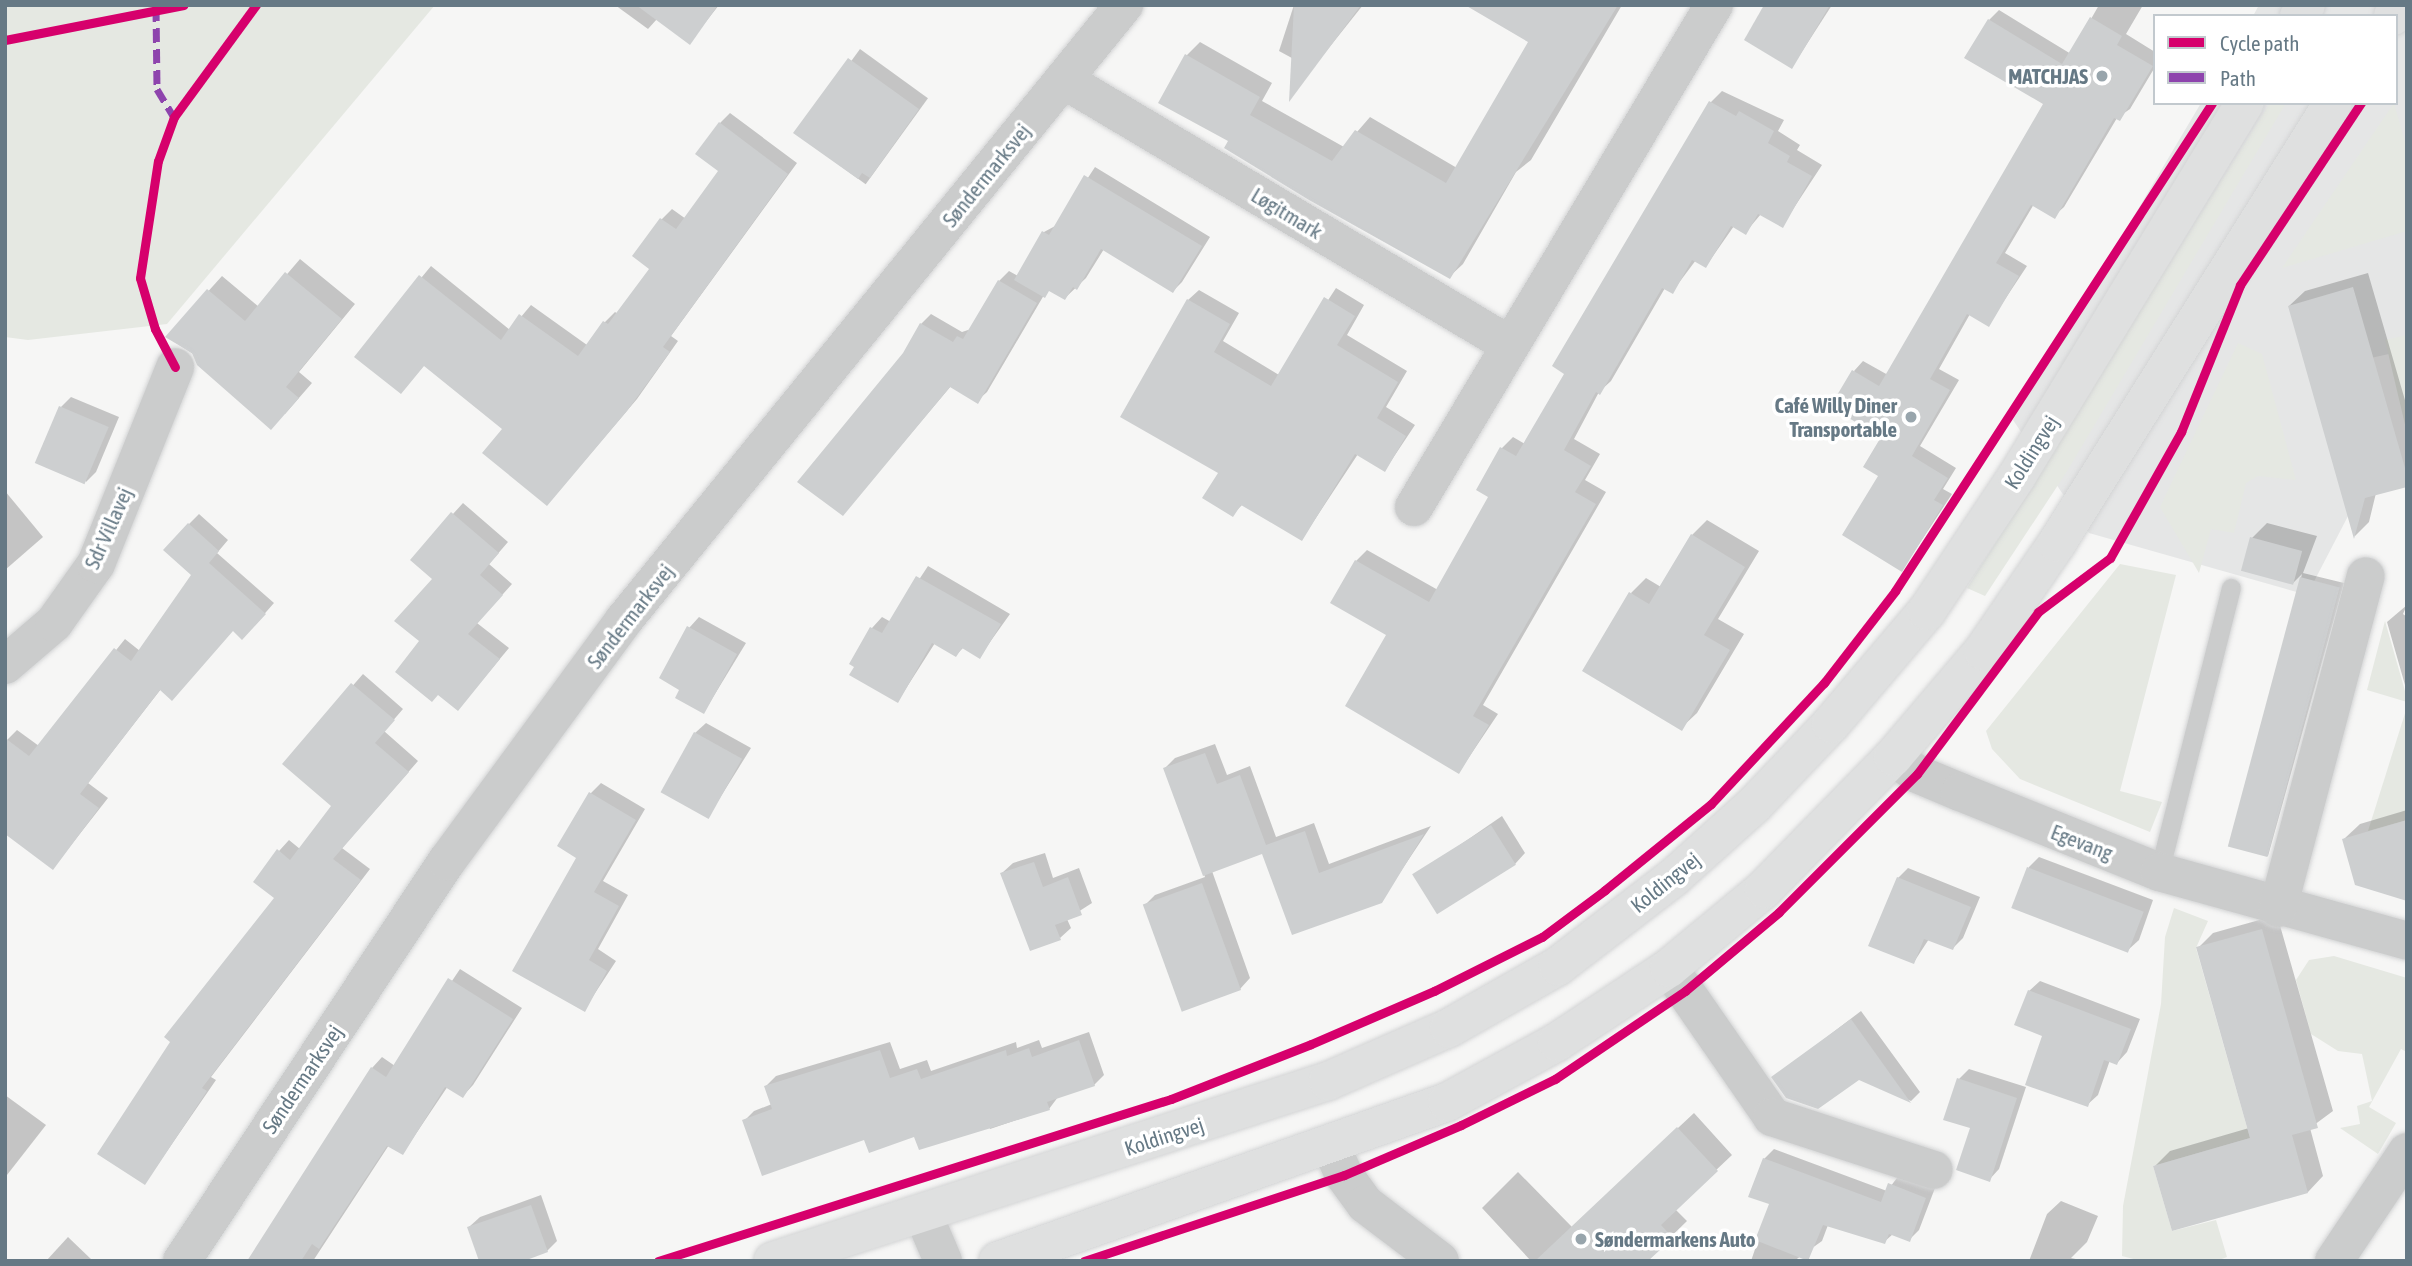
<!DOCTYPE html>
<html>
<head>
<meta charset="utf-8">
<style>
  body { margin:0 }
  #map { position:relative; width:2412px; height:1266px; overflow:hidden; background:#f6f6f5; font-family:"Asap Condensed",sans-serif }
  div>[style] { position:absolute }
  .built>* { inset:0; background:#e5e6e6 }
  .green>* { inset:0; background:#e5e8e2 }
  .shadow>* { inset:0; background:#0003; transform-origin:0 0 }
  .building>* { inset:0; background:#cdcfd0; transform-origin:0 0 }
  .roads { filter:drop-shadow(0 0 2px #d3d4d5) drop-shadow(0 0 2px #d3d4d5) }
  .lane>* { height:19px; margin:-9.5px; padding:0 9.5px; transform-origin:9.5px; border-radius:9.5px; background:#cbcccc }
  .street>* { height:38px; margin:-19px; padding:0 19px; transform-origin:19px; border-radius:19px; background:#cbcccc }
  .secondary>* { height:38px; margin:-19px; padding:0 19px; transform-origin:19px; border-radius:19px; background:#dfe0e0 }
  .quiet>* { height:7px; margin-top:-3.5px; transform-origin:0; background:repeating-linear-gradient(90deg,#8e44ad 0 14px,transparent 0 21px) }
  .cycleway>* { height:9px; margin:-4.5px; padding:0 4.5px; transform-origin:4.5px; border-radius:4.5px; background:#d6006c }
  .dots>* { width:19px; height:19px; translate:-50% -50%; box-sizing:border-box; border:4px solid #fff; border-radius:50% }
  span { translate:-50% -50%; white-space:nowrap; text-align:center; line-height:1.15; -webkit-text-stroke:7px #fff; paint-order:stroke }
  .poi-label { font-size:21px; color:#667985; font-weight:700 }
  .right { translate:-100% -50%; text-align:right }
  .left { translate:0 -50%; text-align:left }
  .street-label { font-size:21px; color:#667985 }
  .frame { position:absolute; inset:0; border:7px solid #667985; pointer-events:none }
  .legend { position:absolute; left:2153px; top:14px; width:245px; height:91px; box-sizing:border-box; background:#fff; border:2px solid #c2c9ce; margin:0; padding:9px 12px; list-style:none; font-size:21px; color:#667985 }
  .legend li { display:flex; align-items:center; gap:14px; height:35px }
  .legend b { width:35px; border:2px solid #c2c9ce }
</style>
</head>
<body>
<div id="map">
  <div class="built">
    <div style="clip-path:polygon(2259px 5px,2407px 5px,2407px 350px,2330px 367px,2360px 493px,2307px 595px,2089px 533px,2013px 420px,2201px 103px,2396px 103px,2396px 16px,2253px 16px)"></div>
  </div>
  <div class="green">
    <div style="clip-path:polygon(5px 5px,435px 5px,167px 324px,28px 340px,5px 337px)"></div>
    <div style="clip-path:polygon(2270px 103px,2286px 103px,2066px 473px,1985px 596px,1967px 588px)"></div>
    <div style="clip-path:polygon(2394px 103px,2407px 149px,2407px 231px,2282px 268px)"></div>
    <div style="clip-path:polygon(2407px 335px,2407px 433px,2385px 340px)"></div>
    <div style="clip-path:polygon(2238px 343px,2262px 354px,2296px 480px,2258px 476px,2246px 483px,2234px 533px,2211px 529px,2199px 573px,2160px 507px)"></div>
    <div style="clip-path:polygon(2120px 564px,2176px 575px,2120px 791px,2162px 802px,2150px 832px,2020px 779px,1992px 749px,1986px 731px)"></div>
    <div style="clip-path:polygon(2385px 621px,2407px 698px,2407px 702px,2367px 690px)"></div>
    <div style="clip-path:polygon(2407px 707px,2407px 820px,2368px 831px)"></div>
    <div style="clip-path:polygon(2174px 908px,2208px 921px,2196px 948px,2250px 1138px,2153px 1166px,2172px 1231px,2216px 1220px,2227px 1257px,2216px 1261px,2141px 1261px,2122px 1256px,2123px 1206px,2161px 1004px,2165px 937px)"></div>
    <div style="clip-path:polygon(2334px 956px,2407px 978px,2407px 1052px,2401px 1049px,2369px 1107px,2396px 1123px,2378px 1154px,2340px 1128px,2360px 1124px,2357px 1106px,2372px 1101px,2362px 1054px,2338px 1051px,2311px 1034px,2296px 980px,2309px 960px)"></div>
  </div>
  <div class="shadow">
    <div style="clip-path:polygon(615px 5px,719px 5px,690px 42px,657px 19px,648px 29px)"></div>
    <div style="clip-path:polygon(1294px 5px,1363px 5px,1312px 69px,1279px 51px)"></div>
    <div style="clip-path:polygon(1499px 5px,1622px 5px,1531px 160px,1516px 172px,1463px 264px,1449px 277px,1231px 141px,1186px 56px,1200px 42px,1272px 83px,1262px 101px,1344px 147px,1370px 117px,1457px 168px,1531px 42px)"></div>
    <div style="clip-path:polygon(1767px 5px,1832px 5px,1792px 67px)"></div>
    <div style="clip-path:polygon(2099px 5px,2143px 5px,2126px 34px,2155px 52px,2155px 67px,2130px 109px,2117px 118px,2064px 207px,2054px 216px,2034px 204px,2005px 253px,2027px 266px,1988px 325px,1970px 314px,1939px 369px,1959px 380px,1920px 446px,1956px 468px,1943px 489px,1952px 494px,1902px 570px,1880px 476px,1883px 436px,1854px 371px,1863px 361px,1888px 375px,2045px 104px,1989px 20px,1999px 10px,2071px 54px)"></div>
    <div style="left:860px;top:49px;width:84px;height:106px;rotate:36deg"></div>
    <div style="clip-path:polygon(1722px 91px,1784px 120px,1778px 131px,1800px 145px,1797px 150px,1822px 165px,1782px 226px,1761px 214px,1745px 233px,1734px 226px,1706px 266px,1696px 260px,1672px 292px,1665px 288px,1611px 381px,1599px 392px,1574px 439px,1600px 454px,1585px 480px,1606px 492px,1483px 705px,1498px 714px,1459px 772px,1356px 561px,1367px 550px,1438px 590px,1491px 496px,1478px 489px,1502px 448px,1513px 437px,1525px 444px,1567px 373px,1554px 365px,1711px 102px)"></div>
    <div style="clip-path:polygon(730px 113px,797px 163px,671px 336px,678px 341px,637px 399px,557px 493px,505px 429px,425px 364px,401px 392px,356px 357px,431px 266px,510px 330px,531px 305px,587px 345px,605px 322px,615px 312px,618px 314px,651px 268px,634px 256px,662px 219px,672px 209px,686px 219px,721px 170px,720px 123px)"></div>
    <div style="clip-path:polygon(1095px 167px,1210px 237px,1182px 282px,1173px 291px,1104px 249px,1086px 278px,1065px 298px,1050px 289px,1044px 295px,987px 392px,977px 401px,951px 386px,843px 514px,904px 354px,921px 324px,931px 314px,962px 332px,971px 329px,999px 281px,1009px 271px,1018px 276px,1044px 232px,1057px 225px)"></div>
    <div style="clip-path:polygon(300px 259px,355px 304px,299px 372px,312px 383px,285px 414px,167px 337px,222px 276px,259px 307px)"></div>
    <div style="clip-path:polygon(2368px 273px,2407px 407px,2407px 485px,2376px 493px,2369px 522px,2355px 536px,2289px 306px,2305px 291px)"></div>
    <div style="clip-path:polygon(1336px 288px,1364px 305px,1347px 335px,1407px 371px,1386px 407px,1415px 425px,1385px 470px,1358px 454px,1302px 539px,1243px 504px,1233px 514px,1220px 472px,1188px 300px,1199px 290px,1239px 313px,1223px 341px,1279px 375px)"></div>
    <div style="clip-path:polygon(71px 397px,119px 417px,96px 472px,86px 482px,61px 407px)"></div>
    <div style="clip-path:polygon(5px 491px,43px 537px,5px 570px)"></div>
    <div style="clip-path:polygon(463px 503px,508px 542px,489px 564px,512px 584px,477px 623px,509px 648px,458px 709px,422px 641px,434px 579px,412px 559px)"></div>
    <div style="clip-path:polygon(199px 514px,228px 540px,217px 553px,274px 603px,252px 628px,233px 629px,161px 689px,88px 783px,108px 798px,53px 868px,7px 740px,17px 730px,39px 746px,125px 639px,140px 651px,193px 574px,189px 524px)"></div>
    <div style="clip-path:polygon(1707px 520px,1759px 551px,1718px 619px,1744px 634px,1697px 713px,1681px 728px,1631px 593px,1646px 578px,1661px 587px,1692px 535px)"></div>
    <div style="clip-path:polygon(2267px 523px,2317px 536px,2303px 573px,2344px 583px,2268px 856px,2230px 845px,2302px 574px,2293px 583px,2252px 538px)"></div>
    <div style="clip-path:polygon(928px 566px,1010px 614px,980px 656px,964px 647px,956px 655px,935px 643px,898px 701px,851px 663px,872px 628px,882px 617px,891px 622px)"></div>
    <div style="clip-path:polygon(2407px 605px,2403px 614px,2407px 617px,2407px 692px,2387px 622px)"></div>
    <div style="clip-path:polygon(699px 617px,746px 643px,704px 712px,682px 689px,689px 628px)"></div>
    <div style="clip-path:polygon(363px 674px,403px 709px,384px 731px,418px 761px,342px 848px,370px 869px,211px 1077px,216px 1080px,145px 1183px,276px 898px,279px 851px,289px 840px,300px 849px,333px 806px,284px 764px)"></div>
    <div style="clip-path:polygon(706px 723px,751px 748px,708px 817px,695px 733px)"></div>
    <div style="clip-path:polygon(1215px 744px,1227px 775px,1250px 766px,1276px 837px,1314px 823px,1329px 864px,1431px 826px,1381px 901px,1263px 852px,1212px 871px,1250px 978px,1240px 989px,1145px 905px,1155px 895px,1205px 877px,1165px 768px,1175px 758px)"></div>
    <div style="clip-path:polygon(601px 783px,645px 809px,603px 881px,628px 895px,598px 949px,616px 961px,584px 1010px,579px 857px,591px 793px)"></div>
    <div style="clip-path:polygon(2407px 810px,2407px 890px,2344px 839px,2360px 824px)"></div>
    <div style="clip-path:polygon(1502px 816px,1525px 853px,1515px 864px,1415px 876px)"></div>
    <div style="clip-path:polygon(1045px 853px,1053px 878px,1079px 868px,1092px 903px,1067px 919px,1071px 928px,1060px 938px,1002px 873px,1013px 863px)"></div>
    <div style="clip-path:polygon(2039px 857px,2153px 900px,2139px 940px,2128px 950px,2014px 907px,2029px 867px)"></div>
    <div style="clip-path:polygon(1908px 868px,1980px 897px,1963px 938px,1953px 948px,1929px 939px,1914px 962px,1898px 878px)"></div>
    <div style="clip-path:polygon(2277px 915px,2333px 1111px,2310px 1128px,2323px 1176px,2308px 1192px,2155px 1166px,2170px 1151px,2249px 1128px,2198px 948px,2213px 933px)"></div>
    <div style="clip-path:polygon(460px 969px,522px 1008px,473px 1085px,463px 1096px,448px 1086px,403px 1153px,389px 1145px,313px 1261px,249px 1261px,372px 1068px,382px 1057px,395px 1066px)"></div>
    <div style="clip-path:polygon(2040px 981px,2140px 1019px,2127px 1052px,2117px 1063px,2110px 1060px,2098px 1095px,2087px 1105px,2044px 1035px,2029px 991px)"></div>
    <div style="clip-path:polygon(1861px 1011px,1920px 1092px,1911px 1101px,1858px 1078px,1773px 1078px)"></div>
    <div style="clip-path:polygon(1089px 1032px,1104px 1075px,1094px 1085px,1058px 1097px,1049px 1109px,990px 1129px,988px 1124px,865px 1138px,744px 1121px,754px 1111px,772px 1104px,766px 1086px,776px 1076px,890px 1042px,900px 1069px,927px 1060px,931px 1071px,1016px 1042px,1017px 1048px,1039px 1040px,1042px 1048px)"></div>
    <div style="clip-path:polygon(1969px 1069px,2026px 1087px,1999px 1169px,1989px 1180px,1959px 1079px)"></div>
    <div style="clip-path:polygon(5px 1095px,46px 1125px,7px 1175px,5px 1174px)"></div>
    <div style="clip-path:polygon(1694px 1113px,1732px 1155px,1675px 1209px,1687px 1221px,1646px 1261px,1531px 1261px,1482px 1208px,1518px 1172px,1572px 1227px)"></div>
    <div style="clip-path:polygon(1774px 1149px,1887px 1191px,1900px 1174px,1935px 1188px,1919px 1230px,1909px 1240px,1893px 1234px,1884px 1242px,1828px 1225px,1822px 1241px,1794px 1261px,1751px 1261px,1771px 1202px,1764px 1159px)"></div>
    <div style="clip-path:polygon(541px 1195px,557px 1241px,547px 1251px,469px 1227px,480px 1217px)"></div>
    <div style="clip-path:polygon(2061px 1201px,2098px 1216px,2087px 1242px,2071px 1258px,2085px 1261px,2029px 1261px,2047px 1214px)"></div>
    <div style="clip-path:polygon(68px 1237px,93px 1261px,46px 1261px)"></div>
  </div>
  <div class="building">
    <div style="clip-path:polygon(636px 5px,718px 5px,690px 45px)"></div>
    <div style="clip-path:polygon(1294px 5px,1361px 5px,1289px 102px)"></div>
    <div style="clip-path:polygon(1465px 5px,1618px 5px,1450px 279px,1309px 200px,1224px 148px,1228px 141px,1158px 103px,1185px 54px,1260px 97px,1250px 115px,1332px 161px,1355px 130px,1446px 183px,1528px 42px)"></div>
    <div style="clip-path:polygon(1764px 5px,1830px 5px,1792px 69px,1744px 40px)"></div>
    <div style="clip-path:polygon(2090px 17px,2122px 36px,2117px 45px,2153px 66px,2120px 121px,2114px 118px,2055px 219px,2031px 205px,1996px 263px,2019px 276px,1989px 327px,1967px 314px,1930px 379px,1950px 390px,1912px 456px,1948px 478px,1934px 500px,1943px 505px,1902px 572px,1842px 535px,1878px 476px,1863px 467px,1881px 437px,1830px 407px,1852px 370px,1879px 386px,2043px 104px,1964px 58px,1988px 19px,2062px 64px)"></div>
    <div style="clip-path:polygon(848px 58px,919px 109px,870px 178px,862px 173px,858px 179px,793px 133px)"></div>
    <div style="clip-path:polygon(1709px 101px,1736px 116px,1739px 111px,1774px 131px,1768px 143px,1790px 156px,1787px 162px,1812px 176px,1783px 228px,1758px 214px,1746px 235px,1731px 226px,1706px 268px,1692px 260px,1673px 294px,1662px 288px,1600px 395px,1596px 392px,1564px 450px,1591px 466px,1575px 492px,1596px 504px,1473px 716px,1489px 725px,1459px 774px,1345px 706px,1386px 635px,1330px 603px,1355px 560px,1429px 602px,1488px 497px,1476px 490px,1500px 447px,1516px 456px,1564px 374px,1552px 366px)"></div>
    <div style="clip-path:polygon(719px 122px,788px 174px,663px 347px,670px 352px,627px 411px,547px 506px,482px 453px,502px 429px,424px 366px,401px 394px,354px 357px,419px 275px,501px 340px,519px 314px,578px 356px,603px 321px,608px 324px,649px 269px,632px 256px,660px 218px,676px 229px,718px 171px,695px 154px)"></div>
    <div style="clip-path:polygon(1084px 175px,1202px 246px,1173px 293px,1101px 249px,1077px 290px,1073px 287px,1065px 300px,1049px 291px,1045px 298px,1014px 280px,1042px 231px,1049px 235px)"></div>
    <div style="clip-path:polygon(285px 272px,342px 319px,286px 387px,299px 398px,271px 430px,197px 365px,192px 353px,165px 337px,207px 289px,245px 321px)"></div>
    <div style="clip-path:polygon(998px 280px,1037px 303px,978px 404px,950px 387px,843px 516px,797px 482px,903px 353px,920px 323px,953px 342px,957px 336px,963px 339px)"></div>
    <div style="clip-path:polygon(2353px 287px,2407px 475px,2407px 487px,2365px 498px,2354px 539px,2288px 306px)"></div>
    <div style="clip-path:polygon(1324px 297px,1355px 316px,1337px 345px,1398px 382px,1377px 418px,1406px 436px,1385px 472px,1355px 454px,1302px 541px,1241px 505px,1233px 517px,1202px 498px,1218px 473px,1120px 417px,1187px 299px,1230px 324px,1214px 352px,1271px 386px)"></div>
    <div style="left:59px;top:406px;width:54px;height:62px;rotate:23deg"></div>
    <div style="clip-path:polygon(451px 512px,499px 553px,480px 575px,503px 595px,468px 634px,500px 659px,458px 711px,438px 695px,432px 702px,395px 672px,419px 641px,394px 621px,432px 579px,410px 560px)"></div>
    <div style="clip-path:polygon(188px 523px,219px 551px,209px 563px,266px 614px,242px 640px,233px 631px,172px 701px,160px 690px,80px 794px,99px 808px,53px 870px,5px 834px,5px 738px,29px 756px,114px 648px,131px 661px,191px 575px,163px 550px)"></div>
    <div style="clip-path:polygon(1691px 534px,1745px 567px,1704px 635px,1730px 650px,1682px 731px,1582px 671px,1629px 592px,1649px 604px)"></div>
    <div style="left:2250px;top:537px;width:54px;height:35px;rotate:15deg"></div>
    <div style="clip-path:polygon(916px 576px,1001px 624px,980px 659px,962px 648px,956px 657px,932px 643px,898px 703px,849px 675px,854px 667px,849px 664px,870px 627px,882px 633px)"></div>
    <div style="left:2300px;top:577px;width:41px;height:279px;rotate:15deg"></div>
    <div style="clip-path:polygon(687px 626px,737px 654px,704px 714px,675px 698px,679px 690px,659px 678px)"></div>
    <div style="clip-path:polygon(351px 683px,395px 720px,375px 743px,409px 772px,333px 859px,361px 880px,202px 1088px,207px 1091px,145px 1185px,97px 1154px,170px 1042px,164px 1037px,274px 898px,253px 882px,277px 849px,290px 860px,331px 806px,282px 764px)"></div>
    <div style="left:694px;top:732px;width:55px;height:69px;rotate:29deg"></div>
    <div style="clip-path:polygon(1205px 753px,1217px 784px,1240px 775px,1266px 845px,1305px 831px,1319px 873px,1424px 834px,1382px 903px,1292px 935px,1262px 854px,1203px 876px,1163px 768px)"></div>
    <div style="clip-path:polygon(589px 792px,636px 820px,594px 892px,619px 906px,589px 960px,607px 971px,585px 1012px,512px 971px,576px 858px,557px 846px)"></div>
    <div style="clip-path:polygon(2407px 820px,2407px 901px,2355px 885px,2342px 839px)"></div>
    <div style="left:1491px;top:825px;width:47px;height:93px;rotate:58deg"></div>
    <div style="clip-path:polygon(1034px 862px,1043px 887px,1068px 877px,1082px 915px,1055px 925px,1061px 940px,1030px 951px,1000px 873px)"></div>
    <div style="left:2027px;top:867px;width:125px;height:44px;rotate:21deg"></div>
    <div style="clip-path:polygon(1897px 877px,1971px 907px,1953px 950px,1924px 939px,1914px 964px,1868px 946px)"></div>
    <div style="left:1202px;top:883px;width:114px;height:63px;rotate:70deg"></div>
    <div style="clip-path:polygon(2262px 929px,2318px 1128px,2292px 1135px,2308px 1193px,2172px 1231px,2153px 1166px,2250px 1138px,2196px 947px)"></div>
    <div style="clip-path:polygon(448px 978px,513px 1019px,463px 1098px,445px 1087px,403px 1155px,387px 1146px,319px 1249px,312px 1244px,301px 1261px,247px 1261px,371px 1067px,386px 1077px)"></div>
    <div style="clip-path:polygon(2028px 990px,2131px 1029px,2117px 1065px,2104px 1060px,2088px 1107px,2025px 1085px,2042px 1036px,2014px 1025px)"></div>
    <div style="clip-path:polygon(1851px 1019px,1911px 1103px,1859px 1080px,1818px 1109px,1786px 1098px,1771px 1077px)"></div>
    <div style="clip-path:polygon(1079px 1040px,1095px 1086px,1047px 1102px,1050px 1110px,919px 1150px,914px 1137px,869px 1153px,864px 1140px,762px 1176px,742px 1120px,772px 1109px,764px 1086px,880px 1050px,890px 1078px,917px 1069px,921px 1079px,1006px 1050px,1007px 1056px,1029px 1048px,1032px 1057px)"></div>
    <div style="clip-path:polygon(1957px 1078px,2017px 1098px,1990px 1182px,1956px 1170px,1970px 1128px,1943px 1120px)"></div>
    <div style="clip-path:polygon(1677px 1127px,1718px 1171px,1661px 1225px,1673px 1238px,1648px 1261px,1535px 1261px)"></div>
    <div style="clip-path:polygon(1763px 1158px,1881px 1202px,1888px 1183px,1926px 1198px,1910px 1242px,1889px 1234px,1885px 1244px,1823px 1225px,1808px 1261px,1755px 1240px,1769px 1204px,1748px 1197px)"></div>
    <div style="clip-path:polygon(531px 1205px,548px 1252px,524px 1261px,479px 1261px,467px 1227px)"></div>
  </div>
  <div class="roads">
    <div class="lane">
      <div style="left:2159px;top:872px;width:293px;rotate:-75.8deg"></div>
    </div>
    <div class="street">
      <div style="left:1064px;top:80px;width:519px;rotate:30.72deg"></div>
      <div style="left:1414px;top:507px;width:585px;rotate:-59.14deg"></div>
      <div style="left:5px;top:665px;width:65px;rotate:-40.6deg"></div>
      <div style="left:54px;top:623px;width:72px;rotate:-54.6deg"></div>
      <div style="left:96px;top:564px;width:212px;rotate:-68.1deg"></div>
      <div style="left:1893px;top:757px;width:29px;rotate:35deg"></div>
      <div style="left:1917px;top:774px;width:47px;rotate:22.7deg"></div>
      <div style="left:1960px;top:792px;width:214px;rotate:21.9deg"></div>
      <div style="left:2159px;top:872px;width:257px;rotate:15.5deg"></div>
      <div style="left:2278px;top:908px;width:343px;rotate:-75.2deg"></div>
      <div style="left:1669px;top:968px;width:181px;rotate:55.3deg"></div>
      <div style="left:1772px;top:1117px;width:170px;rotate:18.1deg"></div>
      <div style="left:1331px;top:1146px;width:32px;rotate:66deg"></div>
      <div style="left:1344px;top:1175px;width:36px;rotate:54deg"></div>
      <div style="left:1365px;top:1204px;width:94px;rotate:37.2deg"></div>
      <div style="left:923px;top:1214px;width:51px;rotate:66.9deg"></div>
      <div style="left:182px;top:1261px;width:480px;rotate:-56.5deg"></div>
      <div style="left:447px;top:861px;width:299px;rotate:-53.7deg"></div>
      <div style="left:624px;top:620px;width:793px;rotate:-50.89deg"></div>
      <div style="left:2334px;top:1261px;width:131px;rotate:-56.2deg"></div>
    </div>
    <div class="secondary">
      <div style="left:2299px;top:16px;width:13px;rotate:-58deg"></div>
      <div style="left:2393px;top:16px;width:14px;rotate:-54deg"></div>
      <div style="left:773px;top:1261px;width:583px;rotate:-17.97deg"></div>
      <div style="left:1328px;top:1081px;width:132px;rotate:-23.7deg"></div>
      <div style="left:1449px;top:1028px;width:125px;rotate:-29.6deg"></div>
      <div style="left:1558px;top:966px;width:146px;rotate:-37.5deg"></div>
      <div style="left:1674px;top:877px;width:109px;rotate:-42deg"></div>
      <div style="left:1755px;top:804px;width:110px;rotate:-46.5deg"></div>
      <div style="left:1831px;top:724px;width:148px;rotate:-49.7deg"></div>
      <div style="left:1927px;top:611px;width:162px;rotate:-56.3deg"></div>
      <div style="left:2017px;top:476px;width:437px;rotate:-58.6deg"></div>
      <div style="left:998px;top:1261px;width:476px;rotate:-19.5deg"></div>
      <div style="left:1447px;top:1102px;width:125px;rotate:-28.6deg"></div>
      <div style="left:1557px;top:1042px;width:134px;rotate:-33.5deg"></div>
      <div style="left:1669px;top:968px;width:124px;rotate:-39.7deg"></div>
      <div style="left:1764px;top:889px;width:185px;rotate:-45.7deg"></div>
      <div style="left:1893px;top:757px;width:139px;rotate:-49.7deg"></div>
      <div style="left:1983px;top:651px;width:131px;rotate:-55.6deg"></div>
      <div style="left:2057px;top:543px;width:519px;rotate:-57.9deg"></div>
    </div>
  </div>
  <div class="quiet">
    <div style="left:156px;top:7px;width:82px;rotate:89.3deg"></div>
    <div style="left:157px;top:89px;width:33px;rotate:59deg"></div>
  </div>
  <div class="cycleway">
    <div style="left:5px;top:40px;width:182px;rotate:-11.1deg"></div>
    <div style="left:175px;top:367px;width:43px;rotate:-117.8deg"></div>
    <div style="left:155px;top:329px;width:53px;rotate:-106.4deg"></div>
    <div style="left:140px;top:278px;width:118px;rotate:-81.3deg"></div>
    <div style="left:158px;top:161px;width:47px;rotate:-70deg"></div>
    <div style="left:174px;top:117px;width:139px;rotate:-53.8deg"></div>
    <div style="left:658px;top:1261px;width:538px;rotate:-17.53deg"></div>
    <div style="left:1171px;top:1099px;width:150px;rotate:-21.4deg"></div>
    <div style="left:1311px;top:1044px;width:134px;rotate:-23.3deg"></div>
    <div style="left:1434px;top:991px;width:121px;rotate:-26.6deg"></div>
    <div style="left:1542px;top:937px;width:79px;rotate:-36.7deg"></div>
    <div style="left:1605px;top:890px;width:136px;rotate:-39.1deg"></div>
    <div style="left:1711px;top:804px;width:166px;rotate:-47deg"></div>
    <div style="left:1824px;top:683px;width:116px;rotate:-52.3deg"></div>
    <div style="left:1895px;top:591px;width:582px;rotate:-56.99deg"></div>
    <div style="left:1084px;top:1261px;width:274px;rotate:-18.3deg"></div>
    <div style="left:1344px;top:1175px;width:127px;rotate:-23.1deg"></div>
    <div style="left:1461px;top:1125px;width:105px;rotate:-26.1deg"></div>
    <div style="left:1555px;top:1079px;width:157px;rotate:-34.1deg"></div>
    <div style="left:1685px;top:991px;width:123px;rotate:-40deg"></div>
    <div style="left:1779px;top:912px;width:195px;rotate:-45deg"></div>
    <div style="left:1917px;top:774px;width:202px;rotate:-53.2deg"></div>
    <div style="left:2038px;top:612px;width:90px;rotate:-36.9deg"></div>
    <div style="left:2110px;top:558px;width:145px;rotate:-60.6deg"></div>
    <div style="left:2181px;top:432px;width:158px;rotate:-68.1deg"></div>
    <div style="left:2240px;top:285px;width:219px;rotate:-56.4deg"></div>
  </div>
  <div class="dots">
    <div style="left:2102px;top:76px;background:#98a5ac"></div>
    <div style="left:1911px;top:417px;background:#98a5ac"></div>
    <div style="left:1581px;top:1239px;background:#98a5ac"></div>
  </div>
  <div class="poi-label">
    <span class="right" style="left:2088px;top:76px">MATCHJAS</span>
    <span class="right" style="left:1897px;top:417px">Café Willy Diner<br>Transportable</span>
    <span class="left" style="left:1595px;top:1239px">Søndermarkens Auto</span>
  </div>
  <div class="street-label">
    <span style="left:986px;top:175px;rotate:-51deg">Søndermarksvej</span>
    <span style="left:1287px;top:213px;rotate:31deg">Løgitmark</span>
    <span style="left:2031px;top:452px;rotate:-58deg">Koldingvej</span>
    <span style="left:108px;top:528px;rotate:-66deg">Sdr Villavej</span>
    <span style="left:630px;top:616px;rotate:-52deg">Søndermarksvej</span>
    <span style="left:2082px;top:842px;rotate:21deg">Egevang</span>
    <span style="left:1665px;top:882px;rotate:-39deg">Koldingvej</span>
    <span style="left:302px;top:1079px;rotate:-56deg">Søndermarksvej</span>
    <span style="left:1164px;top:1136px;rotate:-18deg">Koldingvej</span>
  </div>
  <div class="frame"></div>
  <ul class="legend">
  <li><b style="height:9px;background:#d6006c"></b>Cycle path</li>
  <li><b style="height:9px;background:#8e44ad"></b>Path</li>
  </ul>
</div>
</body>
</html>
